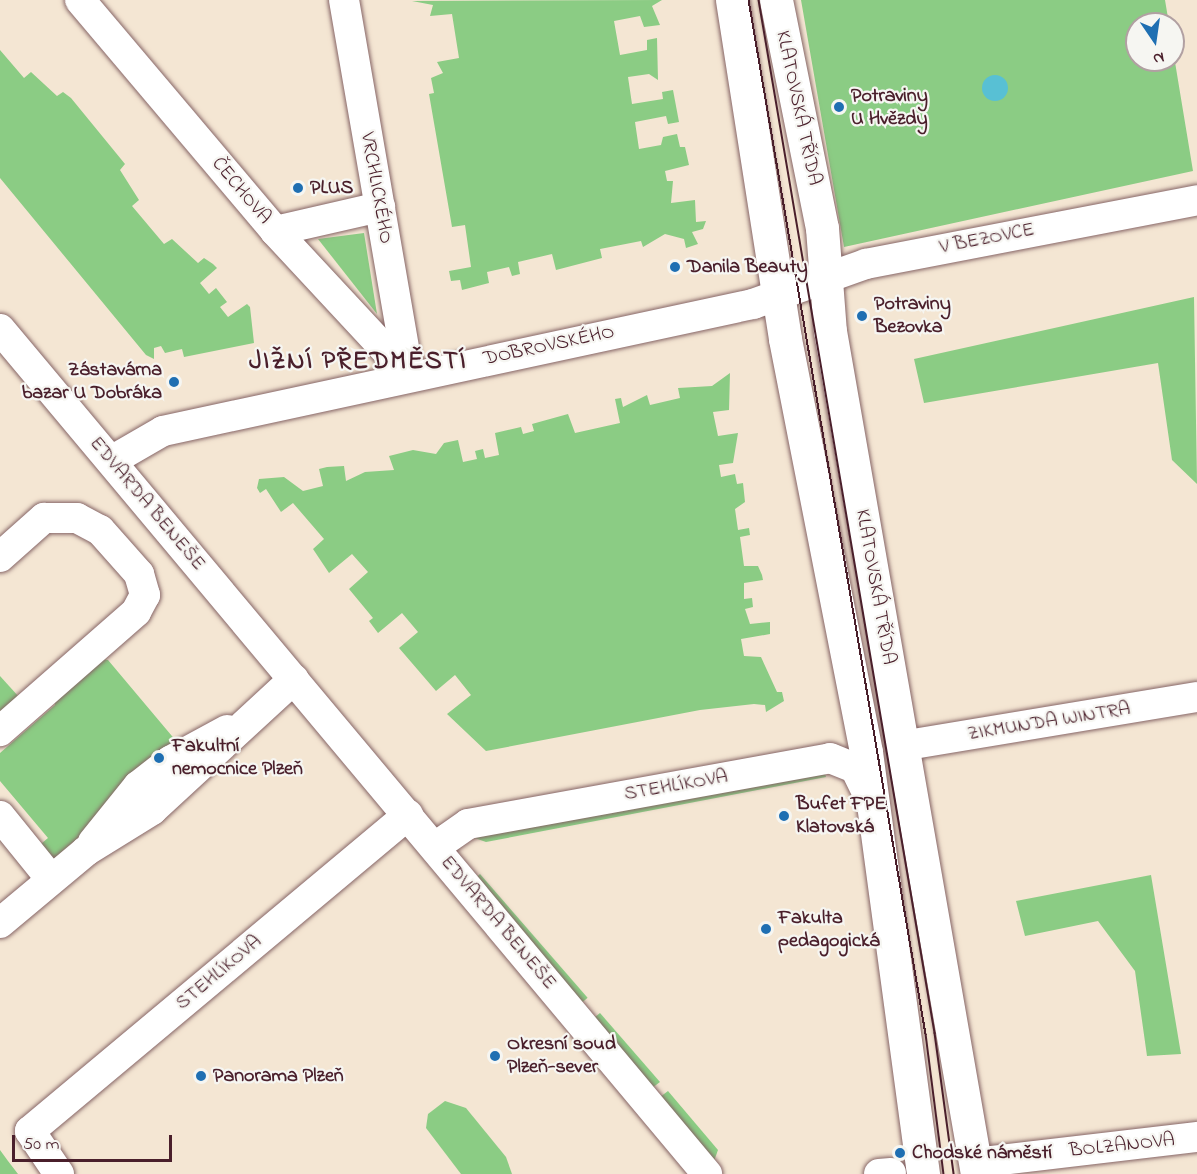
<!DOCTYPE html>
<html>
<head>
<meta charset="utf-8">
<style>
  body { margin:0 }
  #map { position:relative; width:1197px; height:1174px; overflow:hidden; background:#f4e6d3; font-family:"Indie Flower",sans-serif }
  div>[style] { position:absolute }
  .green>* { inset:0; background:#8bcc84; transform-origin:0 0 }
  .water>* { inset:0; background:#58c0d4 }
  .round { border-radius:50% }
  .roads { filter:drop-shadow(0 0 2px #866566) drop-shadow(0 0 2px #866566) }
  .minor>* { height:30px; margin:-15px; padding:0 15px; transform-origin:15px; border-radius:15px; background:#fff }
  .major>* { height:33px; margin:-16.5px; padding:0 16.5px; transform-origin:16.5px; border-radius:16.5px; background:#fff }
  .tram>* { height:1.5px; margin:-0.75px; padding:0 0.75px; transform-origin:0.75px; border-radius:0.75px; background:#4a1f2b }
  .dots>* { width:16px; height:16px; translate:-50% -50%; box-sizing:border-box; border:3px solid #f6f6f2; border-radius:50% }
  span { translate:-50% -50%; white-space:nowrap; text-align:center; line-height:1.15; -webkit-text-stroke:4.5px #f6f6f2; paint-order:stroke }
  .poi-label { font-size:20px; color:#4a1f2b; font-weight:700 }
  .left { translate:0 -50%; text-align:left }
  .right { translate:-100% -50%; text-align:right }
  .street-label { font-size:20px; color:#4a1f2b }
  .district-label { font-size:26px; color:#4a1f2b; font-weight:700; letter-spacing:1.5px }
  .north { position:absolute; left:1125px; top:12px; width:60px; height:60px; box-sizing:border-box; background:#f6f6f2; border:2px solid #b1a0a2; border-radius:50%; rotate:167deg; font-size:16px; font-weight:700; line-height:24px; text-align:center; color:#4a1f2b }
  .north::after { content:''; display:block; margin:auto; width:21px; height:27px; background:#1f6fb2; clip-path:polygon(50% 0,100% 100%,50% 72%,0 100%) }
  .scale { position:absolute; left:12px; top:1135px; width:160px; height:27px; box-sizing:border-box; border:3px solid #4a1f2b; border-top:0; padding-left:8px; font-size:18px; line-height:21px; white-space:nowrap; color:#4a1f2b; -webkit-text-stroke:4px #f6f6f2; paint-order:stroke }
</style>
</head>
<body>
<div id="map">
  <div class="green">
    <div style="clip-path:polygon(662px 0,652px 6px,660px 25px,644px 27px,640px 16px,614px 21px,620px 55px,647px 50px,647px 40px,657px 38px,658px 80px,649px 74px,628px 77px,632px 104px,663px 99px,662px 92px,673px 90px,679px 122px,668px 124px,666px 116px,635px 122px,639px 149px,661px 145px,663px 137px,677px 134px,680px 147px,685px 147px,689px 165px,665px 171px,667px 181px,673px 181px,671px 203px,695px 200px,696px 222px,706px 221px,703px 229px,692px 232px,698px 244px,686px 248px,684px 239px,665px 234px,643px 247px,641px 241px,600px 249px,602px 258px,556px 270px,552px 254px,518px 262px,520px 274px,512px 276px,509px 267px,487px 272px,489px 283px,462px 290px,460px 280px,451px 281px,449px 271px,471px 267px,465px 225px,452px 227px,429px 94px,434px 93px,431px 78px,443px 73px,437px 62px,459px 58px,452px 14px,430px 16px,433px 5px,412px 1px)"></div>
    <div style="clip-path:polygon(801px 0,1165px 0,1169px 24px,1137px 24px,1137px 60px,1173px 60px,1173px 50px,1193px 171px,844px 247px)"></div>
    <div style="clip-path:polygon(0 50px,24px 78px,31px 72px,57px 96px,63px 92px,71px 98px,125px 164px,120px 170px,139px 200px,132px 206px,164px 244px,172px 239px,198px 263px,204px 258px,213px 264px,217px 268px,200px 283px,209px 294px,216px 288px,227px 302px,220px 307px,228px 317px,247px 304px,250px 307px,254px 343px,184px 357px,182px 349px,165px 353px,161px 346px,154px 348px,154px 359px,146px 355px,0 178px)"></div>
    <div style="clip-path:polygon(364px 233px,377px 314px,318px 239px)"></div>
    <div style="clip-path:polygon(1194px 297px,1197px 484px,1172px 460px,1158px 363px,924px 403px,914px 359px)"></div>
    <div style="clip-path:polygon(730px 373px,729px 410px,713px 412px,718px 436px,738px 433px,733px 463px,719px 465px,721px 477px,735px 474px,737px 484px,743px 483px,745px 502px,735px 509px,738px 530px,749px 528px,750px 535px,740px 537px,744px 566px,758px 566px,762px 575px,763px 580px,744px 583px,744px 599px,752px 598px,753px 607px,745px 609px,750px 624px,770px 622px,770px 634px,741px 639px,744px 656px,761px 657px,777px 692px,782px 692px,784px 701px,766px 712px,765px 705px,754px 704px,700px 710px,486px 751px,447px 714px,471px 695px,455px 675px,436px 691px,399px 648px,418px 632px,402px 613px,378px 633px,369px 621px,373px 618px,349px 589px,368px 572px,352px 554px,329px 573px,313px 549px,324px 539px,293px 503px,281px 512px,266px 489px,260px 493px,257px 488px,259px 479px,284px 477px,303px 491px,323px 486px,319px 469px,327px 467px,344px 466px,346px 481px,365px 472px,394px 470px,389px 456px,413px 450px,436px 454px,444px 443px,458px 440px,463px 462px,477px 459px,475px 451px,483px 449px,485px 458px,499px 455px,495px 433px,521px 427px,523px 434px,534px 431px,532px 424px,568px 414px,575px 433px,620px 423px,615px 399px,621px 398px,623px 407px,647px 395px,650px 405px,680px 398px,678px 388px,712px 386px)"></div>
    <div style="clip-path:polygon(96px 658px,108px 660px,182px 748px,50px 862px,36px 848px,48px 838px,0 781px,0 753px,55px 705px,54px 694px)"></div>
    <div style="clip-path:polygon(0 676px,19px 697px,0 723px)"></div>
    <div style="clip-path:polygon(825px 773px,826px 777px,486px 842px,466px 835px)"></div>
    <div style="left:480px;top:874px;width:164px;height:11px;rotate:49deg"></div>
    <div style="clip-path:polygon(1151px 875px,1181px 1054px,1147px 1056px,1135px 971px,1098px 921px,1025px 936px,1016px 901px)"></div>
    <div style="clip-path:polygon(600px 1013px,660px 1082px,648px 1091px,590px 1021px)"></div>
    <div style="clip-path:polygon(668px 1091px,718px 1150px,714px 1161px,656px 1100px)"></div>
    <div style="clip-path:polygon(445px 1101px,466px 1108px,506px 1157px,512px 1174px,461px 1174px,426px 1128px,428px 1114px)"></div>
    <div style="clip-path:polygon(0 1150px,8px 1161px,18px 1174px,0 1174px)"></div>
  </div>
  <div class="water">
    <div class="round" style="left:982px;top:75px;width:26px;height:26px"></div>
  </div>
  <div class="roads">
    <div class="minor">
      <div style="left:80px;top:0;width:302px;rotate:49.8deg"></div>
      <div style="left:275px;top:231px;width:197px;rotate:47.1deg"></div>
      <div style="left:344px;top:0;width:381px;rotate:80.2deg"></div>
      <div style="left:275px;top:231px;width:108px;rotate:-12.9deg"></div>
      <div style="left:0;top:329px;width:1102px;rotate:50.08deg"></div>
      <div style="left:111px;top:461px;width:60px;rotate:-30deg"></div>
      <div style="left:163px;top:431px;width:604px;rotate:-12.15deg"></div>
      <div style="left:753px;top:304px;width:120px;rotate:-19.5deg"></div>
      <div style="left:866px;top:264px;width:337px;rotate:-10.9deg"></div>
      <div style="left:0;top:557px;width:59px;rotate:-41.6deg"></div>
      <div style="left:44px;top:518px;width:33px"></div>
      <div style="left:77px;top:518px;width:26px;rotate:28deg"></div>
      <div style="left:100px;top:530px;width:59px;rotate:48.4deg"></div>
      <div style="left:139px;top:574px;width:22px;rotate:74deg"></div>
      <div style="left:145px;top:595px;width:19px;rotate:118deg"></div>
      <div style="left:136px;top:612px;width:181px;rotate:138.8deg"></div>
      <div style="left:901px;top:746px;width:300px;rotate:-9.4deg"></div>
      <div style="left:0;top:816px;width:81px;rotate:51deg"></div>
      <div style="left:93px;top:842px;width:72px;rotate:-51.2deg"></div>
      <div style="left:138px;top:786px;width:41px;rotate:-38deg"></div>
      <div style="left:170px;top:761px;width:65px;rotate:-28.5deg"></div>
      <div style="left:435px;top:847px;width:40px;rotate:-34.9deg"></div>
      <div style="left:468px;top:824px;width:368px;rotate:-10.3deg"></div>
      <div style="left:830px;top:758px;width:27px;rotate:22deg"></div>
      <div style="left:855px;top:768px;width:32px;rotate:64deg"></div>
      <div style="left:0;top:923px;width:112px;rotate:-39.9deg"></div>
      <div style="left:86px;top:851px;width:78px;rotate:-31.8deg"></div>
      <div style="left:152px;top:810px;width:193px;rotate:-42.7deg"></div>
      <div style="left:975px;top:1163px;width:224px;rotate:-6.7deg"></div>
      <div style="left:59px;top:1174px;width:52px;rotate:-124deg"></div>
      <div style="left:30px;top:1131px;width:493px;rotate:-39.9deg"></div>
      <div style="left:879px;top:1174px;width:12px;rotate:-5deg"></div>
    </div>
    <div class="major">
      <div style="left:732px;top:0;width:343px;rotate:81.1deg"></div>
      <div style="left:785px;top:339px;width:421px;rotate:78.9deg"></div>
      <div style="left:866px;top:752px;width:426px;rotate:82.3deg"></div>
      <div style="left:776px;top:0;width:233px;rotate:78.6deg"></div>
      <div style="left:822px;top:228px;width:103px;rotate:85.6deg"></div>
      <div style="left:830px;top:331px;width:856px;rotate:80.11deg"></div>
    </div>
  </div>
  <div class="tram">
    <div style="left:749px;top:0;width:1049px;rotate:80.29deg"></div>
    <div style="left:926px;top:1034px;width:141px;rotate:82.7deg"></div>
    <div style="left:759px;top:0;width:1048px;rotate:80.33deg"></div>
    <div style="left:935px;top:1033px;width:142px;rotate:82.3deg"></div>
  </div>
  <div class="dots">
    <div style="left:839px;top:107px;background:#1f6fb2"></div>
    <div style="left:298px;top:188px;background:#1f6fb2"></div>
    <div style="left:675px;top:267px;background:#1f6fb2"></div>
    <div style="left:862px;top:316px;background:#1f6fb2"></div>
    <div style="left:174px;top:382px;background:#1f6fb2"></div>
    <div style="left:159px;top:758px;background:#1f6fb2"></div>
    <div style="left:784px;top:816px;background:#1f6fb2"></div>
    <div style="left:766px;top:929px;background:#1f6fb2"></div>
    <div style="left:495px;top:1056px;background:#1f6fb2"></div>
    <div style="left:201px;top:1076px;background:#1f6fb2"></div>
    <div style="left:900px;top:1153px;background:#1f6fb2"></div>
  </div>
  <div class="poi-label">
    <span class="left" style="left:851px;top:108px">Potraviny<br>U Hvězdy</span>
    <span class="left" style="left:310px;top:188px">PLUS</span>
    <span class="left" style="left:687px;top:267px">Danila Beauty</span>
    <span class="left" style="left:874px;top:316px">Potraviny<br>Bezovka</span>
    <span class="right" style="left:162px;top:382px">Zástavárna<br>bazar U Dobráka</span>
    <span class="left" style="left:172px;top:758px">Fakultní<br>nemocnice Plzeň</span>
    <span class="left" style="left:796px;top:816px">Bufet FPE<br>Klatovská</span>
    <span class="left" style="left:778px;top:930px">Fakulta<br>pedagogická</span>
    <span class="left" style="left:507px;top:1056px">Okresní soud<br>Plzeň-sever</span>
    <span class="left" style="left:213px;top:1076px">Panorama Plzeň</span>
    <span class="left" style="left:912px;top:1153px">Chodské náměstí</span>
  </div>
  <div class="street-label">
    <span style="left:798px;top:108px;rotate:78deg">KLATOVSKÁ TŘÍDA</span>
    <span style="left:376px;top:188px;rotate:80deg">VRCHLICKÉHO</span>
    <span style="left:241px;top:191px;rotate:50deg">ČECHOVA</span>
    <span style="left:987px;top:239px;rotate:-11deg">V BEZOVCE</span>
    <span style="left:549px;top:346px;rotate:-12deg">DOBROVSKÉHO</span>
    <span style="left:147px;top:504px;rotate:50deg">EDVARDA BENEŠE</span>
    <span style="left:875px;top:587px;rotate:80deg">KLATOVSKÁ TŘÍDA</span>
    <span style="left:1049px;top:722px;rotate:-9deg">ZIKMUNDA WINTRA</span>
    <span style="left:676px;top:786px;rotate:-10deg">STEHLÍKOVA</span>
    <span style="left:498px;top:923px;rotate:50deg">EDVARDA BENEŠE</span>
    <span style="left:219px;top:973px;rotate:-40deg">STEHLÍKOVA</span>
    <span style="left:1122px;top:1146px;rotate:-6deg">BOLZANOVA</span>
  </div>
  <div class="district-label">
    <span style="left:358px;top:363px">JIŽNÍ PŘEDMĚSTÍ</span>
  </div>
  <div class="north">N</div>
  <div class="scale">50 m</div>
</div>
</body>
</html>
